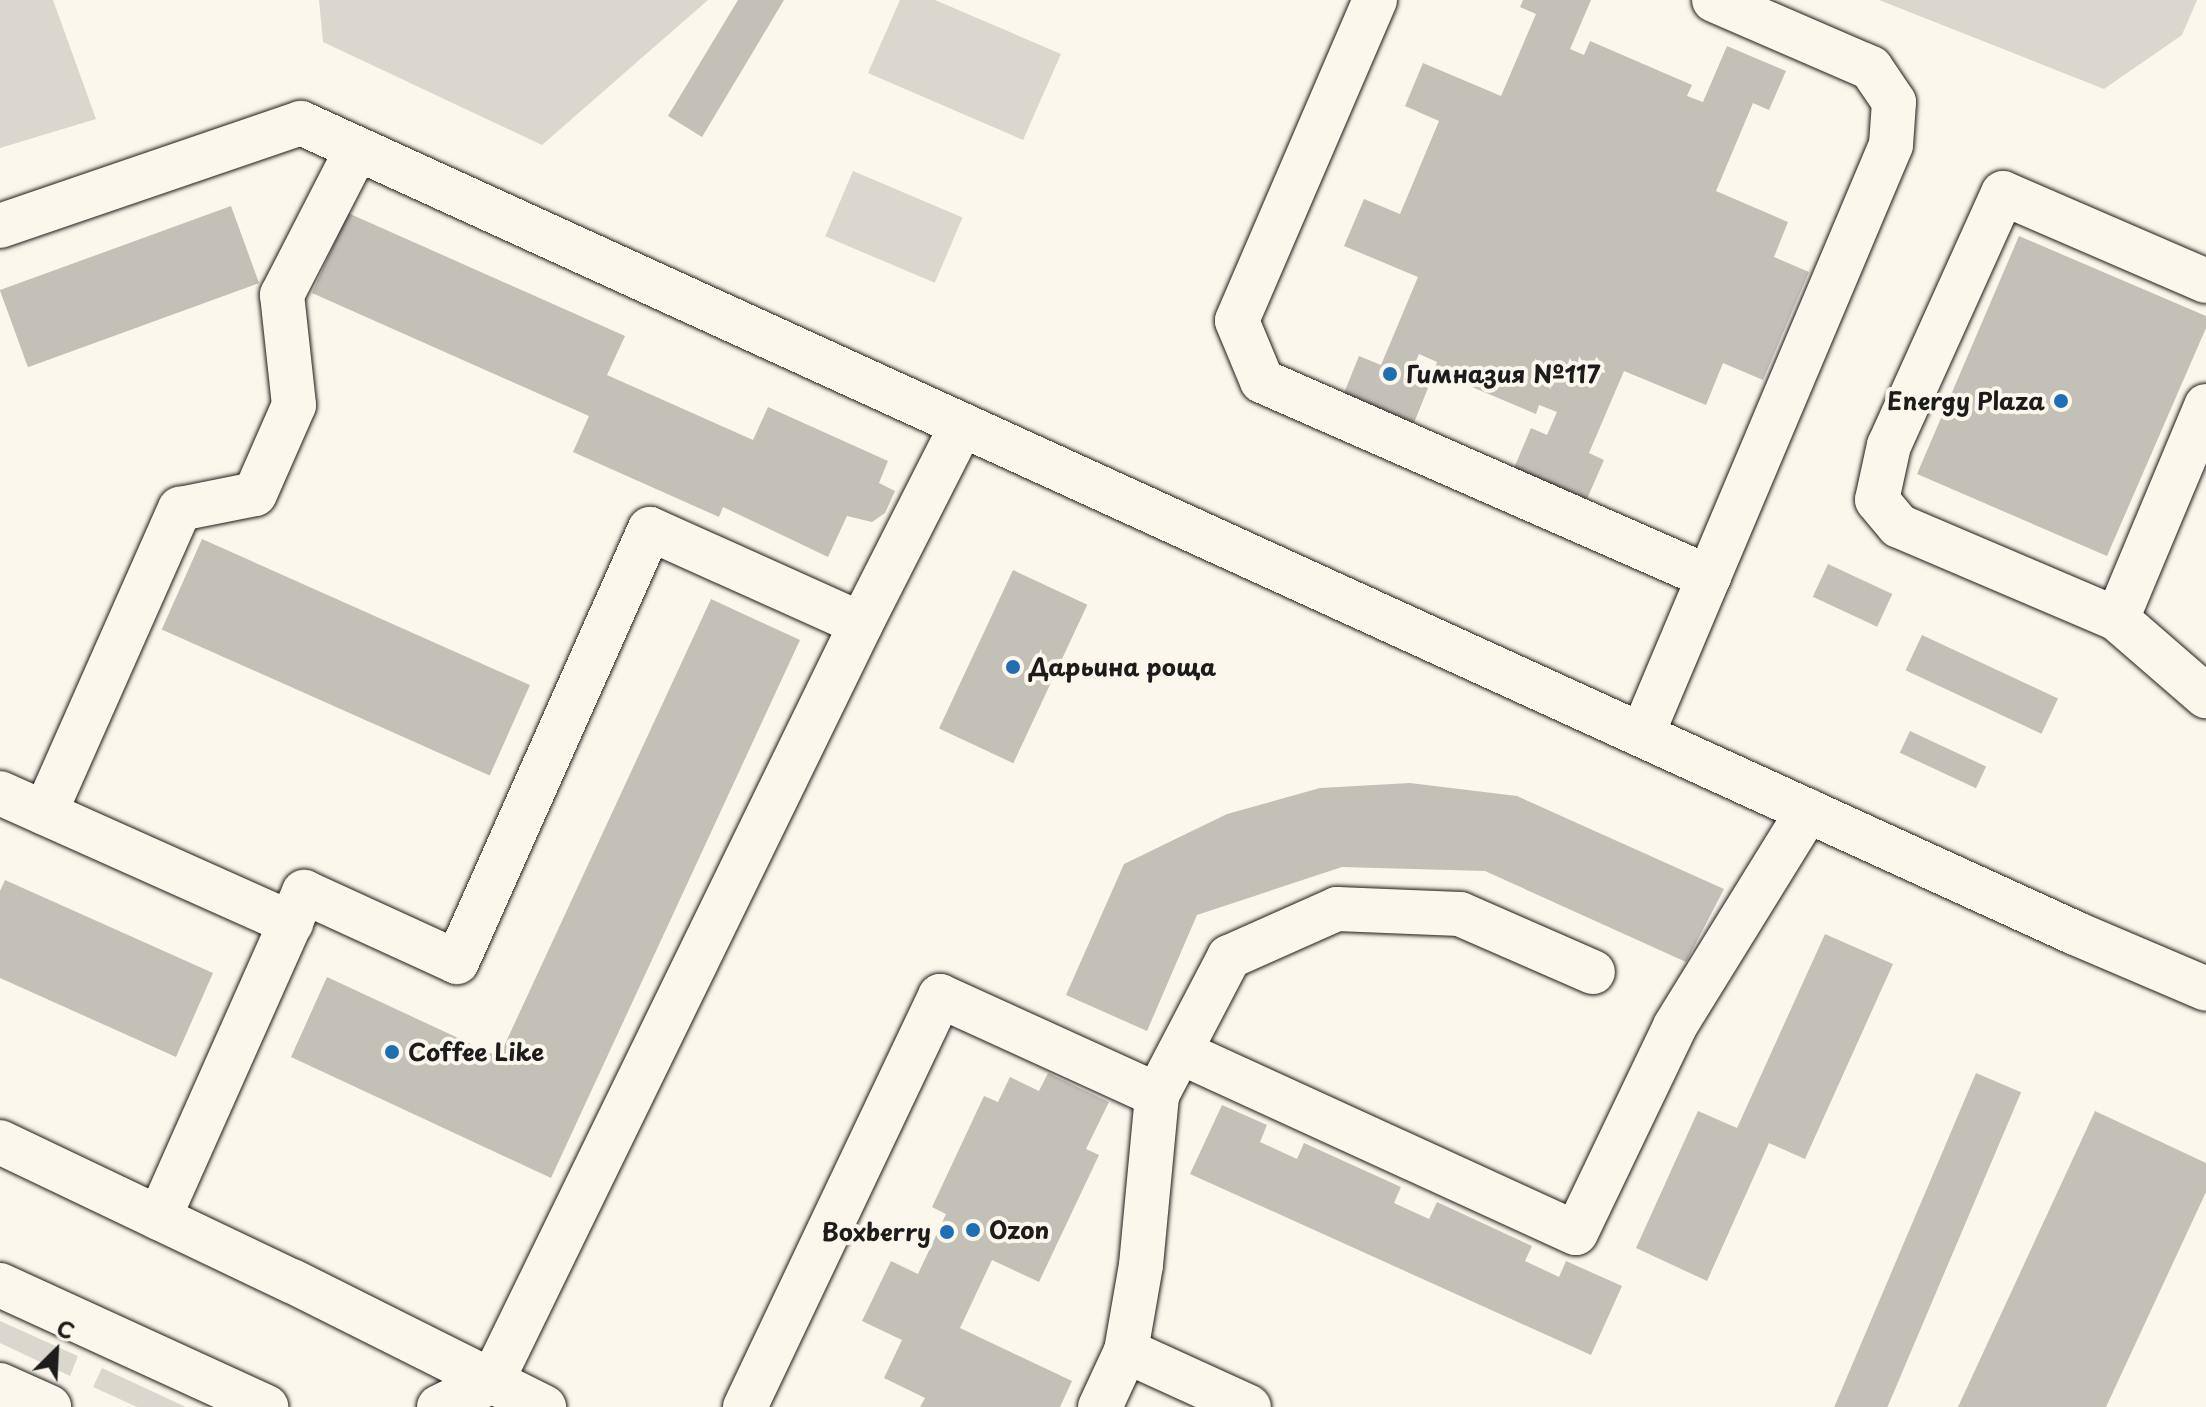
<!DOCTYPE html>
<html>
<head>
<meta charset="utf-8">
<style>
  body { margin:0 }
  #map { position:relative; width:2206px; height:1407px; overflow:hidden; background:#fbf7ec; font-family:"Playpen Sans",sans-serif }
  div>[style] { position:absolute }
  .green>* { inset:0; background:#dad7ce; transform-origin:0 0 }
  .building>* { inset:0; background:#c3c0b8; transform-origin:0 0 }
  .roads { filter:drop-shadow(0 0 2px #1c1c1c) drop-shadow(0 0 2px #1c1c1c) }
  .minor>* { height:44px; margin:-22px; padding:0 22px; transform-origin:22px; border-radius:22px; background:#fbf7ec }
  .major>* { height:44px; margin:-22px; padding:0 22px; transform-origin:22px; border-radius:22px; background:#fbf7ec }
  .dots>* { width:22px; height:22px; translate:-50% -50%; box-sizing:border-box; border:4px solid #fbf7ec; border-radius:50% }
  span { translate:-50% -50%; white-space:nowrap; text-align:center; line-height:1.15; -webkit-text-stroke:8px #fbf7ec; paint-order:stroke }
  .poi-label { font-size:24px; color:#1c1c1c; font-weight:700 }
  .left { translate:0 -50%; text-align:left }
  .right { translate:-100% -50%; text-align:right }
  .north { position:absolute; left:16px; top:1311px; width:80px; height:80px; -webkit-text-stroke:6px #fbf7ec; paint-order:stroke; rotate:24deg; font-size:22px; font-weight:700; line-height:32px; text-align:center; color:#1c1c1c }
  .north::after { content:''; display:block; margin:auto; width:28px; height:36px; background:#1c1c1c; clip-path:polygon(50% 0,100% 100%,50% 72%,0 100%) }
</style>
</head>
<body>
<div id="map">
  <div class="green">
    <div style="clip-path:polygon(0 0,53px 0,96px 119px,0 148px)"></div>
    <div style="clip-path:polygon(319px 0,708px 0,542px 145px,323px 42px)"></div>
    <div style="clip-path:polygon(900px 0,935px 0,1061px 54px,1023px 140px,868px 73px)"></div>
    <div style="clip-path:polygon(1879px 0,2197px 0,2182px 35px,2104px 89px)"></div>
    <div style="left:853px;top:171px;width:119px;height:71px;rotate:23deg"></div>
    <div style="clip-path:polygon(0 1321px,78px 1356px,70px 1376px,0 1343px)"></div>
    <div style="clip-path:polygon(102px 1368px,186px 1407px,137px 1407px,93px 1387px)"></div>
  </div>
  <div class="building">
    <div style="clip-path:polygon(738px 0,784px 0,702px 137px,668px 116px)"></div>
    <div style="clip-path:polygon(1523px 0,1591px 0,1570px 49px,1584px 55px,1590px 41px,1692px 85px,1687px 96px,1703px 102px,1727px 46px,1786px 71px,1769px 110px,1753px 103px,1716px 191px,1788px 222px,1774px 257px,1809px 272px,1763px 380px,1723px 363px,1706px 405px,1624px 371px,1589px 453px,1604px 460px,1587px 499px,1514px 468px,1531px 428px,1547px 435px,1557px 412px,1539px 405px,1536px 414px,1434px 371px,1437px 362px,1419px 354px,1408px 379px,1428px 388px,1414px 423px,1344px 393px,1359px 356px,1381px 365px,1418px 277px,1344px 246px,1364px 199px,1400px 214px,1439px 121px,1405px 106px,1423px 63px,1501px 96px,1536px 14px,1520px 7px)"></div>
    <div style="left:231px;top:206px;width:82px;height:246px;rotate:70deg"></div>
    <div style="clip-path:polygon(348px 213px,625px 336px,607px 375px,753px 440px,768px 407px,888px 461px,879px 483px,895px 491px,885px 513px,872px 522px,847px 516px,828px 557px,723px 507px,719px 517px,573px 452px,589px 416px,312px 293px)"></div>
    <div style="clip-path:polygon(2019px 236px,2206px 316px,2206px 328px,2107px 556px,1917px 474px)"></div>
    <div style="left:202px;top:539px;width:359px;height:99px;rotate:24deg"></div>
    <div style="left:1828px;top:564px;width:71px;height:36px;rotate:25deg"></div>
    <div style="left:1013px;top:570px;width:82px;height:175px;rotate:25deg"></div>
    <div style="clip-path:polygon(711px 599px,800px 640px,551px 1178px,291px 1057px,327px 977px,499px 1057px)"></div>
    <div style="left:1922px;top:635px;width:150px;height:39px;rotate:25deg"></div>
    <div style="left:1910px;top:731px;width:84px;height:24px;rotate:25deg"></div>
    <div style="clip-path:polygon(1410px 783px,1517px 796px,1724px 889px,1686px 962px,1485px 871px,1342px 867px,1197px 915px,1147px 1031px,1066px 995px,1124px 864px,1227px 814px,1320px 788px)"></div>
    <div style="clip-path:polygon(5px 880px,213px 973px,176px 1057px,0 978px,0 891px)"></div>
    <div style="clip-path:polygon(1825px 934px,1893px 964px,1805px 1159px,1769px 1143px,1707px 1281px,1636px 1248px,1698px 1111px,1737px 1128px)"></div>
    <div style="clip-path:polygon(1048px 1073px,1109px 1102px,1086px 1149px,1099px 1155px,1039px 1282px,992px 1260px,960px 1328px,1072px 1381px,1060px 1407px,920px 1407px,925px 1398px,884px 1378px,902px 1340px,862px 1321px,891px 1261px,918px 1274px,946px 1214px,932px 1207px,984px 1096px,998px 1102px,1010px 1077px,1039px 1091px)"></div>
    <div style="left:1976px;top:1073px;width:49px;height:366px;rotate:23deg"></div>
    <div style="clip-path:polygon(1222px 1105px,1267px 1125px,1260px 1142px,1297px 1159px,1304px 1143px,1401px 1187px,1394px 1203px,1429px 1219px,1437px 1202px,1532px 1246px,1525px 1261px,1559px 1277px,1566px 1261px,1622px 1286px,1591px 1355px,1190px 1174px)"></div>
    <div style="clip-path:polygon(2095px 1111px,2206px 1163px,2206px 1192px,2106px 1407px,1958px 1407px)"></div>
  </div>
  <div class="roads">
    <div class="minor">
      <div style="left:1375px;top:0;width:349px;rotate:113.3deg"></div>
      <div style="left:1237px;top:321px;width:65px;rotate:67.4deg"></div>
      <div style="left:1262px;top:381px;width:488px;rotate:23.7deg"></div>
      <div style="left:0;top:226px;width:318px;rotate:-18.9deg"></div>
      <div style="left:301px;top:123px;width:1950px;rotate:24.54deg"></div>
      <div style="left:2075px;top:933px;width:142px;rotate:23.1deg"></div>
      <div style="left:2206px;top:281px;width:221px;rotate:-156.6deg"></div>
      <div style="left:2003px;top:193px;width:277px;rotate:114.3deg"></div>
      <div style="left:1889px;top:445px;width:56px;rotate:102.3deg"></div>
      <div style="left:1877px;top:500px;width:34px;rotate:50deg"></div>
      <div style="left:1899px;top:526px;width:237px;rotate:23.1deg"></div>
      <div style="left:2117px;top:619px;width:118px;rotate:40.9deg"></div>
      <div style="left:2117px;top:619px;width:231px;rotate:-67.3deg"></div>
      <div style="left:1642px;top:735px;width:640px;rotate:-67.12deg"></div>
      <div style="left:1891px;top:145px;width:43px;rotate:-86deg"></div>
      <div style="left:1894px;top:102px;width:41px;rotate:-124.1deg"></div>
      <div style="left:1871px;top:68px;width:171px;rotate:-156.6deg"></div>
      <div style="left:0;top:793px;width:319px;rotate:24.1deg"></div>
      <div style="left:45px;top:813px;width:333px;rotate:-66.1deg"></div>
      <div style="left:180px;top:509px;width:76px;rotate:-11.3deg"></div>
      <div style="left:255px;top:494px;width:97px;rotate:-66.3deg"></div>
      <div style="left:294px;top:405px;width:111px;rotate:-96.2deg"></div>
      <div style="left:282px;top:295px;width:164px;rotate:-62.8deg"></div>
      <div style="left:1180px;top:1052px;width:435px;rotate:24.6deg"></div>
      <div style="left:1576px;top:1233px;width:229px;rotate:-64.4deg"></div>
      <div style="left:1675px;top:1026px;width:253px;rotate:-58.3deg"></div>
      <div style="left:0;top:1142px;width:323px;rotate:25.5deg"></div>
      <div style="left:292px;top:1281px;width:282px;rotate:26.6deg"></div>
      <div style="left:159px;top:1218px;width:357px;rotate:-66deg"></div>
      <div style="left:304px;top:892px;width:168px;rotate:24.6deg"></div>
      <div style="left:457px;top:962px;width:474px;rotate:-66deg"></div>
      <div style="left:650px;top:529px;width:231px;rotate:24.2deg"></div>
      <div style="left:1126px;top:1351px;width:87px;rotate:-80.1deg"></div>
      <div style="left:1141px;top:1265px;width:171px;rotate:-84.6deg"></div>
      <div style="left:1157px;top:1095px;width:156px;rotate:-62.4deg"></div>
      <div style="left:1229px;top:957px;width:118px;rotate:-24deg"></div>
      <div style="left:1337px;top:909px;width:123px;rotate:2.3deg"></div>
      <div style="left:1460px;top:914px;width:145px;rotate:23.6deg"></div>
      <div style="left:439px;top:1407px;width:59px;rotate:-26.1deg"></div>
      <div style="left:492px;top:1381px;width:842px;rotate:-64.01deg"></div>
      <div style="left:861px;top:624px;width:223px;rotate:-63.1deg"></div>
      <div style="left:745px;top:1407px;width:455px;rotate:-64.6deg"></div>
      <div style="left:940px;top:996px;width:239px;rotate:24.5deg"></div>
      <div style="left:1100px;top:1407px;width:62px;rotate:-65.1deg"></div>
      <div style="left:1126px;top:1351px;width:135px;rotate:24.5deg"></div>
    </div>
    <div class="major">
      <div style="left:0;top:1285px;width:293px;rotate:24.6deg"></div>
      <div style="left:0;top:1385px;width:54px;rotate:24.2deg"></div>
    </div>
  </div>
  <div class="dots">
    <div style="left:1390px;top:374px;background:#1f6fb2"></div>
    <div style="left:2061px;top:401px;background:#1f6fb2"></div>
    <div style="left:1013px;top:667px;background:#1f6fb2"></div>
    <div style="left:392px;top:1052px;background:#1f6fb2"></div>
    <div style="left:973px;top:1230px;background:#1f6fb2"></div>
    <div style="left:947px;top:1232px;background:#1f6fb2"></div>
  </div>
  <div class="poi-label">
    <span class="left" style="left:1406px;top:374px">Гимназия №117</span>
    <span class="right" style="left:2045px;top:401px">Energy Plaza</span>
    <span class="left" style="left:1029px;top:667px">Дарьина роща</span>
    <span class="left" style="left:408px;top:1052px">Coffee Like</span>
    <span class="left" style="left:989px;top:1230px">Ozon</span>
    <span class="right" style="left:931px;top:1232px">Boxberry</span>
  </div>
  <div class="north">С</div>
</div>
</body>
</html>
